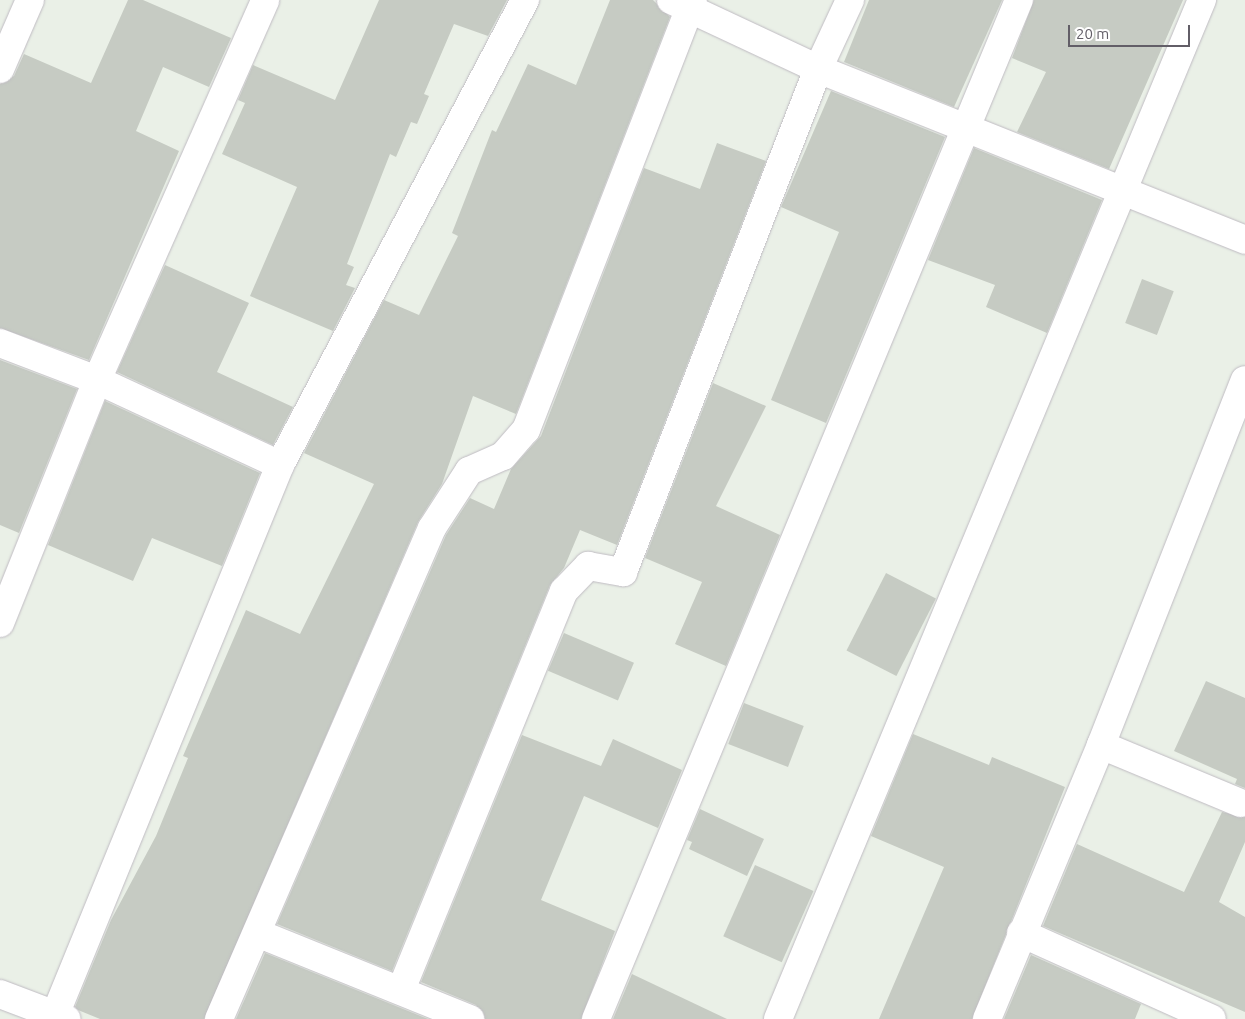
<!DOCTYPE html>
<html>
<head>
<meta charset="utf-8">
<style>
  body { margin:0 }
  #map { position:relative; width:1245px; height:1019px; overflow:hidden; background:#eaf0e7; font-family:Ubuntu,sans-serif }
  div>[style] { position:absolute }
  .building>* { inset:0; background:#c6cbc3; transform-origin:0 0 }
  .roads { filter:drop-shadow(0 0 1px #bfbbc2) drop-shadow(0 0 1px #bfbbc2) }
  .minor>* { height:28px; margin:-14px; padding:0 14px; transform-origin:14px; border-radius:14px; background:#fff }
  span { translate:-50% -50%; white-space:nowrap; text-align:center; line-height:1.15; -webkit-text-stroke:5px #fff; paint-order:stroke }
  .scale { position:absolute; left:1068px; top:25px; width:122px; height:22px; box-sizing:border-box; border:2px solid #625e67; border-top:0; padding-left:6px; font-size:15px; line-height:18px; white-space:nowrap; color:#625e67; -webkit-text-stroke:4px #fff; paint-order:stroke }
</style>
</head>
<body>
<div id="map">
  <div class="building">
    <div style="clip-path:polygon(128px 0,143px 0,231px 38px,209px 87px,163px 67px,136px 131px,179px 151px,89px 360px,0 328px,0 84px,14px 76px,24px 54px,91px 83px)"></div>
    <div style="clip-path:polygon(379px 0,507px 0,488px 36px,454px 24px,424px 94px,429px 96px,417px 124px,411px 122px,396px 157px,390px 154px,347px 264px,354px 267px,346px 285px,355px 288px,333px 331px,250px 296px,297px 187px,222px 154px,245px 103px,238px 100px,253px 65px,335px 100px)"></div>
    <div style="clip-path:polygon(610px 0,653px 0,670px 17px,516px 414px,473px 396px,442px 484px,418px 522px,204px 1019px,100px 1019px,78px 1010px,75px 1007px,111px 920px,156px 836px,188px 758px,183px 756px,246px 610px,300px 634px,374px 484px,304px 453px,384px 300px,419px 315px,458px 236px,452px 233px,492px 130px,496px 132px,528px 64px,576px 85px)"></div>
    <div style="clip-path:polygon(869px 0,1002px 0,954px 107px,844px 62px)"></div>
    <div style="clip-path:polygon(1034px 0,1183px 0,1109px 169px,1017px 132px,1046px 72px,1012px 58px)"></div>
    <div style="clip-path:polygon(831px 91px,945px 137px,826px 423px,771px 400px,839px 232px,781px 207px)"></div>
    <div style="clip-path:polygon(717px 143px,766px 161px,617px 545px,580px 530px,564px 568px,550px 585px,392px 971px,277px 924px,446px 535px,470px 498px,494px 509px,511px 469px,541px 436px,644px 168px,700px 189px)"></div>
    <div style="clip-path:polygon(974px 148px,1102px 200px,1047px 333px,986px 307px,995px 285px,928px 260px)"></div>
    <div style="clip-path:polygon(165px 265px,249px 303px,217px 372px,293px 407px,273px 445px,117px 372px)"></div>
    <div style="left:1142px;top:279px;width:34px;height:47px;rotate:21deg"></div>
    <div style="clip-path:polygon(0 360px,77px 389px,19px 533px,0 525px)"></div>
    <div style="clip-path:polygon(713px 383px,766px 406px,716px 506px,780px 535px,726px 666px,675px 644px,702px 582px,645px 558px)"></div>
    <div style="clip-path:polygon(105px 401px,260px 473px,222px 566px,152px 538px,133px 581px,48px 545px)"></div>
    <div style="left:886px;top:573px;width:56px;height:87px;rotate:27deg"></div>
    <div style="left:564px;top:633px;width:76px;height:41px;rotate:23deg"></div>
    <div style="clip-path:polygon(1206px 681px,1245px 698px,1245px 788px,1235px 784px,1237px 779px,1174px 751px)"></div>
    <div style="left:744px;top:703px;width:64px;height:44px;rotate:21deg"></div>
    <div style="clip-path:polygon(913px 734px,989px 765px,992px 757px,1065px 787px,972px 1019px,879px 1019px,944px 867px,871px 836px)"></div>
    <div style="clip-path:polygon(522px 735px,601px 766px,613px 739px,682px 770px,658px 828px,584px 796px,541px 900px,615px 931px,581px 1019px,485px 1019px,476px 1005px,421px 982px)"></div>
    <div style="clip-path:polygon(700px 809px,764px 839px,747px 876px,689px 849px,692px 842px,687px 840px)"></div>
    <div style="clip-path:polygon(1222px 812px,1245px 817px,1245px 842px,1219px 902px,1245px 917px,1245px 1012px,1043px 926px,1077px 844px,1184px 892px)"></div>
    <div style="left:755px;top:865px;width:64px;height:78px;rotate:24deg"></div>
    <div style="clip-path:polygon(265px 953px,428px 1019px,236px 1019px)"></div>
    <div style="clip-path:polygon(1031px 955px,1141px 1004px,1135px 1019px,1004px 1019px)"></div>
    <div style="clip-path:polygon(632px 974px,727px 1019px,613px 1019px)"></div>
  </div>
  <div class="roads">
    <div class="minor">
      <div style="left:671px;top:0;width:162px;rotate:25.1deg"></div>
      <div style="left:818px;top:69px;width:460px;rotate:21.8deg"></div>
      <div style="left:0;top:69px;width:75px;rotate:-66.5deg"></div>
      <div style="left:0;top:343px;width:104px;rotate:20.9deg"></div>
      <div style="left:97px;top:380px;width:202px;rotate:24.9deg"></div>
      <div style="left:0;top:623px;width:262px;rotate:-68.2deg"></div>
      <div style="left:97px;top:380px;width:415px;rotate:-66.1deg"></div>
      <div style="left:1101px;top:745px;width:151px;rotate:22.6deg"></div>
      <div style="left:257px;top:933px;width:230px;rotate:22deg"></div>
      <div style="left:1021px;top:933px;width:209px;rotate:24.2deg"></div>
      <div style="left:401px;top:990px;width:431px;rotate:-67.8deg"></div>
      <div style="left:564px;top:591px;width:35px;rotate:-46deg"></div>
      <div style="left:588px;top:566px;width:36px;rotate:10deg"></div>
      <div style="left:623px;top:572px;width:539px;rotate:-68.81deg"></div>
      <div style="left:818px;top:69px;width:76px;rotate:-65.1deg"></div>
      <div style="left:0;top:994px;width:71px;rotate:20.7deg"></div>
      <div style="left:55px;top:1015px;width:594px;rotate:-67.75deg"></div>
      <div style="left:280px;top:465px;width:526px;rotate:-62.22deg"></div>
      <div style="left:219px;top:1019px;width:535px;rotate:-66.55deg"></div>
      <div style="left:432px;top:528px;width:68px;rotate:-57deg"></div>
      <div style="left:469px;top:471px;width:37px;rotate:-24deg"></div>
      <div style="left:503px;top:456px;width:35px;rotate:-49deg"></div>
      <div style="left:526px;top:430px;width:461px;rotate:-68.8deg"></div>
      <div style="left:596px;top:1019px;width:1103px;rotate:-67.46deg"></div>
      <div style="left:778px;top:1019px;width:1104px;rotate:-67.41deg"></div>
      <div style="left:987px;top:1019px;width:297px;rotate:-67.4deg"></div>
      <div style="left:1101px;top:745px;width:392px;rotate:-68.5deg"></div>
    </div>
  </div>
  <div class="scale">20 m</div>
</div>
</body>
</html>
